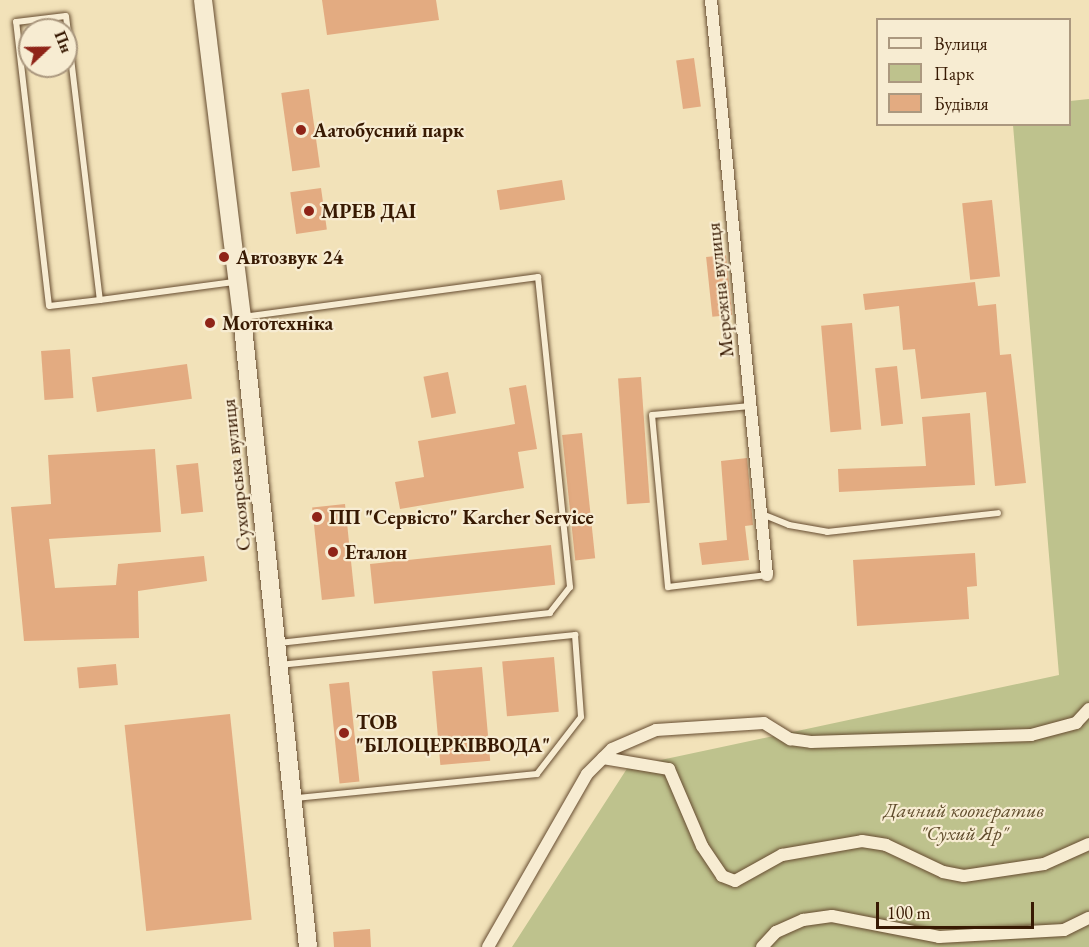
<!DOCTYPE html>
<html>
<head>
<meta charset="utf-8">
<style>
  body { margin:0 }
  #map { position:relative; width:1089px; height:947px; overflow:hidden; background:#f2e2b9; font-family:"EB Garamond",serif }
  div>[style] { position:absolute }
  .green>* { inset:0; background:#bec28d }
  .building>* { inset:0; background:#e3ab81; transform-origin:0 0 }
  .roads { filter:drop-shadow(0 0 2px #664c30) drop-shadow(0 0 2px #664c30) }
  .lane>* { height:6px; margin:-3px; padding:0 3px; transform-origin:3px; border-radius:3px; background:#f7ecd2 }
  .street>* { height:12px; margin:-6px; padding:0 6px; transform-origin:6px; border-radius:6px; background:#f7ecd2 }
  .secondary>* { height:18px; margin:-9px; padding:0 9px; transform-origin:9px; border-radius:9px; background:#f7ecd2 }
  .dots>* { width:16px; height:16px; translate:-50% -50%; box-sizing:border-box; border:3px solid #f7ecd2; border-radius:50% }
  span { translate:-50% -50%; white-space:nowrap; text-align:center; line-height:1.15; -webkit-text-stroke:4.5px #f7ecd2; paint-order:stroke }
  .poi-label { font-size:20px; color:#381a03; font-weight:700 }
  .left { translate:0 -50%; text-align:left }
  .street-label { font-size:20px; color:#381a03 }
  .park-label { font-size:20px; color:#604c2c; font-style:italic }
  .legend { position:absolute; left:876px; top:18px; width:195px; height:108px; box-sizing:border-box; background:#f7ecd2; border:2px solid #ab987f; margin:0; padding:8px 10px; list-style:none; font-size:18px; color:#381a03 }
  .legend li { display:flex; align-items:center; gap:12px; height:30px }
  .legend b { width:30px; border:2px solid #ab987f }
  .north { position:absolute; left:18px; top:18px; width:60px; height:60px; box-sizing:border-box; background:#f7ecd2; border:2px solid #ab987f; border-radius:50%; rotate:68deg; font-size:16px; font-weight:700; line-height:24px; text-align:center; color:#381a03 }
  .north::after { content:''; display:block; margin:auto; width:21px; height:27px; background:#8f2418; clip-path:polygon(50% 0,100% 100%,50% 72%,0 100%) }
  .scale { position:absolute; left:876px; top:902px; width:158px; height:27px; box-sizing:border-box; border:3px solid #381a03; border-top:0; padding-left:8px; font-size:18px; line-height:21px; white-space:nowrap; color:#381a03; -webkit-text-stroke:4px #f7ecd2; paint-order:stroke }
</style>
</head>
<body>
<div id="map">
  <div class="green">
    <div style="clip-path:polygon(1089px 99px,1089px 947px,512px 947px,628px 767px,1059px 675px,1013px 125px,1070px 124px,1070px 101px)"></div>
  </div>
  <div class="building">
    <div style="clip-path:polygon(322px 0,436px 0,439px 20px,327px 35px)"></div>
    <div style="left:694px;top:58px;width:49px;height:18px;rotate:82deg"></div>
    <div style="left:309px;top:89px;width:79px;height:28px;rotate:82deg"></div>
    <div style="left:562px;top:180px;width:20px;height:66px;rotate:81deg"></div>
    <div style="left:321px;top:188px;width:42px;height:31px;rotate:82deg"></div>
    <div style="left:992px;top:200px;width:77px;height:30px;rotate:84deg"></div>
    <div style="left:726px;top:255px;width:60px;height:20px;rotate:84deg"></div>
    <div style="clip-path:polygon(975px 282px,978px 306px,996px 304px,1000px 355px,1011px 354px,1026px 483px,995px 486px,986px 392px,921px 399px,915px 349px,903px 350px,899px 306px,865px 310px,863px 294px)"></div>
    <div style="left:852px;top:323px;width:107px;height:31px;rotate:85deg"></div>
    <div style="left:70px;top:349px;width:49px;height:29px;rotate:86deg"></div>
    <div style="left:187px;top:364px;width:35px;height:96px;rotate:82deg"></div>
    <div style="left:897px;top:366px;width:58px;height:22px;rotate:84deg"></div>
    <div style="left:448px;top:372px;width:42px;height:25px;rotate:79deg"></div>
    <div style="left:641px;top:377px;width:126px;height:23px;rotate:86deg"></div>
    <div style="clip-path:polygon(526px 385px,537px 449px,518px 452px,524px 488px,400px 509px,395px 482px,424px 477px,418px 441px,515px 424px,509px 388px)"></div>
    <div style="clip-path:polygon(970px 413px,975px 485px,839px 492px,838px 469px,926px 466px,922px 417px)"></div>
    <div style="left:582px;top:433px;width:126px;height:20px;rotate:84deg"></div>
    <div style="clip-path:polygon(155px 449px,161px 532px,49px 539px,55px 588px,116px 585px,118px 564px,204px 556px,207px 581px,138px 591px,139px 638px,24px 641px,11px 507px,51px 504px,48px 455px)"></div>
    <div style="clip-path:polygon(747px 458px,753px 525px,745px 526px,749px 560px,702px 565px,699px 543px,727px 540px,721px 461px)"></div>
    <div style="left:198px;top:463px;width:49px;height:22px;rotate:84deg"></div>
    <div style="left:345px;top:504px;width:93px;height:33px;rotate:84deg"></div>
    <div style="left:551px;top:545px;width:40px;height:182px;rotate:84deg"></div>
    <div style="clip-path:polygon(975px 553px,977px 586px,967px 587px,969px 619px,857px 626px,853px 560px)"></div>
    <div style="left:554px;top:657px;width:55px;height:52px;rotate:85deg"></div>
    <div style="left:116px;top:664px;width:21px;height:39px;rotate:85deg"></div>
    <div style="left:482px;top:667px;width:94px;height:50px;rotate:85deg"></div>
    <div style="left:349px;top:682px;width:100px;height:20px;rotate:84deg"></div>
    <div style="left:230px;top:714px;width:207px;height:106px;rotate:84deg"></div>
    <div style="clip-path:polygon(370px 929px,371px 947px,334px 947px,333px 932px)"></div>
  </div>
  <div class="roads">
    <div class="lane">
      <div style="left:66px;top:16px;width:286px;rotate:83.2deg"></div>
      <div style="left:100px;top:300px;width:51px;rotate:173.3deg"></div>
      <div style="left:49px;top:306px;width:286px;rotate:-96.6deg"></div>
      <div style="left:16px;top:22px;width:50px;rotate:-6.8deg"></div>
      <div style="left:100px;top:300px;width:135px;rotate:-7.7deg"></div>
      <div style="left:243px;top:317px;width:298px;rotate:-7.7deg"></div>
      <div style="left:538px;top:277px;width:312px;rotate:84.1deg"></div>
      <div style="left:570px;top:587px;width:33px;rotate:128deg"></div>
      <div style="left:550px;top:613px;width:275px;rotate:173.7deg"></div>
      <div style="left:750px;top:406px;width:98px;rotate:174.8deg"></div>
      <div style="left:652px;top:415px;width:173px;rotate:84.7deg"></div>
      <div style="left:668px;top:587px;width:100px;rotate:-6.9deg"></div>
      <div style="left:762px;top:514px;width:29px;rotate:22deg"></div>
      <div style="left:789px;top:525px;width:39px;rotate:10deg"></div>
      <div style="left:827px;top:532px;width:172px;rotate:-6.3deg"></div>
      <div style="left:279px;top:665px;width:298px;rotate:-5.8deg"></div>
      <div style="left:575px;top:635px;width:82px;rotate:85.8deg"></div>
      <div style="left:581px;top:717px;width:72px;rotate:127.7deg"></div>
      <div style="left:537px;top:774px;width:243px;rotate:174.3deg"></div>
    </div>
    <div class="street">
      <div style="left:711px;top:0;width:578px;rotate:84.44deg"></div>
      <div style="left:603px;top:758px;width:67px;rotate:9.5deg"></div>
      <div style="left:669px;top:769px;width:84px;rotate:66.8deg"></div>
      <div style="left:702px;top:846px;width:36px;rotate:56deg"></div>
      <div style="left:722px;top:876px;width:14px;rotate:21deg"></div>
      <div style="left:735px;top:881px;width:54px;rotate:-29deg"></div>
      <div style="left:782px;top:855px;width:81px;rotate:-9.9deg"></div>
      <div style="left:862px;top:841px;width:24px;rotate:9deg"></div>
      <div style="left:886px;top:845px;width:63px;rotate:25.3deg"></div>
      <div style="left:943px;top:872px;width:21px;rotate:11deg"></div>
      <div style="left:964px;top:876px;width:81px;rotate:-8.5deg"></div>
      <div style="left:1044px;top:864px;width:49px;rotate:-24deg"></div>
      <div style="left:488px;top:947px;width:199px;rotate:-60.2deg"></div>
      <div style="left:587px;top:774px;width:35px;rotate:-45deg"></div>
      <div style="left:612px;top:749px;width:48px;rotate:-23.4deg"></div>
      <div style="left:656px;top:730px;width:108px;rotate:-3.7deg"></div>
      <div style="left:764px;top:723px;width:31px;rotate:32deg"></div>
      <div style="left:790px;top:739px;width:21px;rotate:8deg"></div>
      <div style="left:811px;top:742px;width:220px;rotate:-1.8deg"></div>
      <div style="left:1031px;top:735px;width:47px;rotate:-14.9deg"></div>
      <div style="left:1076px;top:723px;width:19px;rotate:-47deg"></div>
      <div style="left:762px;top:947px;width:21px;rotate:-47deg"></div>
      <div style="left:776px;top:932px;width:30px;rotate:-24deg"></div>
      <div style="left:803px;top:920px;width:29px;rotate:-8deg"></div>
      <div style="left:832px;top:916px;width:109px;rotate:11.1deg"></div>
      <div style="left:939px;top:937px;width:125px;rotate:-3.2deg"></div>
      <div style="left:1064px;top:930px;width:28px;rotate:-26deg"></div>
    </div>
    <div class="secondary">
      <div style="left:203px;top:0;width:319px;rotate:83deg"></div>
      <div style="left:242px;top:317px;width:633px;rotate:84.02deg"></div>
    </div>
  </div>
  <div class="dots">
    <div style="left:301px;top:130px;background:#8f2418"></div>
    <div style="left:309px;top:211px;background:#8f2418"></div>
    <div style="left:224px;top:257px;background:#8f2418"></div>
    <div style="left:210px;top:323px;background:#8f2418"></div>
    <div style="left:317px;top:517px;background:#8f2418"></div>
    <div style="left:333px;top:552px;background:#8f2418"></div>
    <div style="left:344px;top:733px;background:#8f2418"></div>
  </div>
  <div class="poi-label">
    <span class="left" style="left:313px;top:130px">Аатобусний парк</span>
    <span class="left" style="left:321px;top:211px">МРЕВ ДАІ</span>
    <span class="left" style="left:236px;top:257px">Автозвук 24</span>
    <span class="left" style="left:222px;top:323px">Мототехніка</span>
    <span class="left" style="left:329px;top:517px">ПП "Сервісто" Karcher Service</span>
    <span class="left" style="left:345px;top:552px">Еталон</span>
    <span class="left" style="left:356px;top:734px">ТОВ<br>"БІЛОЦЕРКІВВОДА"</span>
  </div>
  <div class="street-label">
    <span style="left:720px;top:290px;rotate:-96deg">Мережна вулиця</span>
    <span style="left:236px;top:475px;rotate:-96deg">Сухоярська вулиця</span>
  </div>
  <div class="park-label">
    <span style="left:964px;top:822px">Дачний кооператив<br>"Сухий Яр"</span>
  </div>
  <ul class="legend">
  <li><b style="height:8px;background:#f7ecd2"></b>Вулиця</li>
  <li><b style="height:16px;background:#bec28d"></b>Парк</li>
  <li><b style="height:16px;background:#e3ab81"></b>Будівля</li>
  </ul>
  <div class="north">Пн</div>
  <div class="scale">100 m</div>
</div>
</body>
</html>
